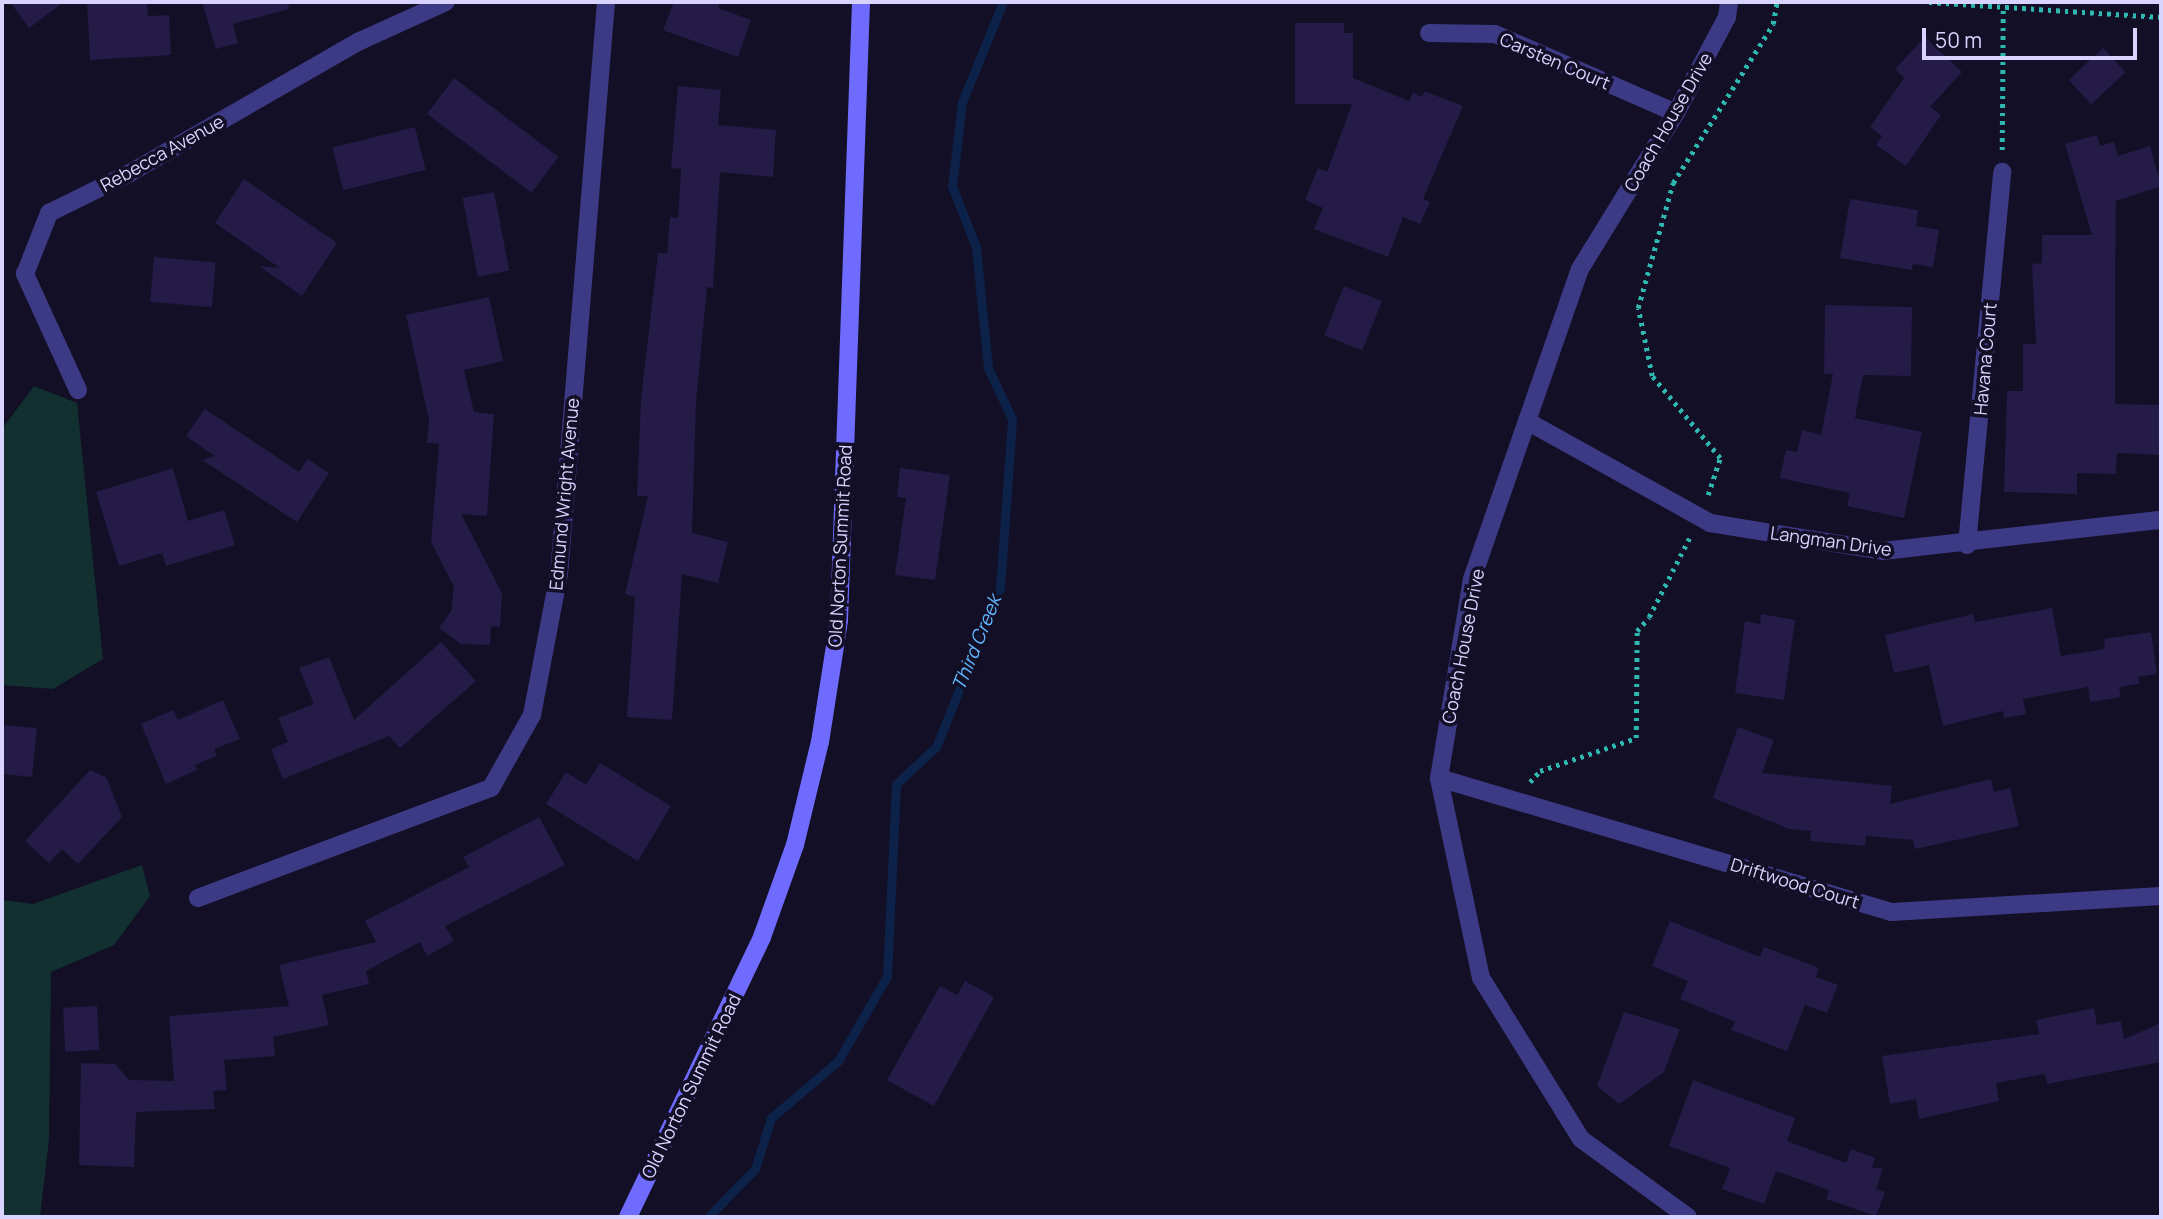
<!DOCTYPE html>
<html>
<head>
<meta charset="utf-8">
<style>
  body { margin:0 }
  #map { position:relative; width:2163px; height:1219px; overflow:hidden; background:#130f26; font-family:Manrope,sans-serif }
  div>[style] { position:absolute }
  .green>* { inset:0; background:#12302f }
  .stream>* { height:9px; margin:-4.5px; padding:0 4.5px; transform-origin:4.5px; border-radius:4.5px; background:#0c2248 }
  .building>* { inset:0; background:#241b47; transform-origin:0 0 }
  .path>* { height:4.5px; margin-top:-2.25px; transform-origin:0; background:repeating-linear-gradient(90deg,#2fb8b0 0 3.5px,transparent 0 8.5px) }
  .street>* { height:18px; margin:-9px; padding:0 9px; transform-origin:9px; border-radius:9px; background:#3d3a85 }
  .secondary>* { height:18px; margin:-9px; padding:0 9px; transform-origin:9px; border-radius:9px; background:#6f6bff }
  span { translate:-50% -50%; white-space:nowrap; text-align:center; line-height:1.15; -webkit-text-stroke:7px #130f26; paint-order:stroke }
  .street-label { font-size:18px; color:#d9d4ff }
  .water-label { font-size:19px; color:#62b6ff; font-style:italic }
  .frame { position:absolute; inset:0; border:4px solid #d9d4ff; pointer-events:none }
  .scale { position:absolute; left:1922px; top:28px; width:215px; height:32px; box-sizing:border-box; border:4px solid #d9d4ff; border-top:0; padding-left:9px; font-size:21px; line-height:24px; white-space:nowrap; color:#d9d4ff; -webkit-text-stroke:5px #130f26; paint-order:stroke }
</style>
</head>
<body>
<div id="map">
  <div class="green">
    <div style="clip-path:polygon(34px 386px,77px 403px,103px 659px,53px 689px,2px 685px,2px 429px)"></div>
    <div style="clip-path:polygon(142px 865px,150px 896px,114px 945px,51px 972px,49px 1139px,40px 1217px,2px 1217px,2px 900px,33px 904px)"></div>
  </div>
  <div class="stream">
    <div style="left:708px;top:1217px;width:67px;rotate:-45.6deg"></div>
    <div style="left:755px;top:1169px;width:53px;rotate:-72.6deg"></div>
    <div style="left:771px;top:1118px;width:88px;rotate:-40.4deg"></div>
    <div style="left:838px;top:1061px;width:98px;rotate:-60deg"></div>
    <div style="left:887px;top:976px;width:192px;rotate:-87.3deg"></div>
    <div style="left:896px;top:784px;width:54px;rotate:-42.8deg"></div>
    <div style="left:936px;top:747px;width:171px;rotate:-68.1deg"></div>
    <div style="left:1000px;top:588px;width:169px;rotate:-85.9deg"></div>
    <div style="left:1012px;top:419px;width:56px;rotate:-115.2deg"></div>
    <div style="left:988px;top:368px;width:122px;rotate:-95.7deg"></div>
    <div style="left:976px;top:247px;width:66px;rotate:-111.5deg"></div>
    <div style="left:952px;top:186px;width:85px;rotate:-83.2deg"></div>
    <div style="left:962px;top:102px;width:108px;rotate:-67.7deg"></div>
  </div>
  <div class="building">
    <div style="clip-path:polygon(10px 2px,64px 2px,29px 28px)"></div>
    <div style="clip-path:polygon(87px 2px,147px 2px,148px 16px,169px 15px,171px 55px,90px 60px)"></div>
    <div style="clip-path:polygon(202px 2px,288px 2px,289px 9px,233px 24px,238px 43px,216px 49px)"></div>
    <div style="clip-path:polygon(674px 2px,720px 2px,718px 8px,751px 20px,738px 57px,663px 30px)"></div>
    <div style="clip-path:polygon(1295px 23px,1344px 23px,1344px 33px,1353px 33px,1353px 78px,1409px 101px,1413px 93px,1422px 97px,1424px 91px,1463px 106px,1423px 199px,1430px 202px,1420px 224px,1403px 217px,1388px 257px,1314px 229px,1323px 208px,1305px 200px,1318px 168px,1327px 172px,1352px 104px,1295px 104px)"></div>
    <div style="clip-path:polygon(1925px 37px,1962px 72px,1930px 107px,1941px 115px,1906px 166px,1876px 145px,1882px 136px,1870px 127px,1904px 78px,1895px 69px)"></div>
    <div style="left:2103px;top:48px;width:33px;height:47px;rotate:47deg"></div>
    <div style="left:454px;top:78px;width:131px;height:45px;rotate:37deg"></div>
    <div style="clip-path:polygon(678px 86px,721px 90px,718px 125px,776px 130px,773px 177px,720px 172px,713px 288px,707px 287px,696px 402px,692px 533px,728px 542px,718px 583px,682px 574px,672px 720px,627px 717px,635px 597px,625px 594px,648px 496px,637px 496px,641px 399px,658px 253px,667px 253px,670px 217px,678px 218px,681px 169px,671px 168px)"></div>
    <div style="left:415px;top:127px;width:44px;height:85px;rotate:76deg"></div>
    <div style="clip-path:polygon(2097px 135px,2100px 146px,2114px 142px,2118px 156px,2150px 146px,2161px 186px,2116px 201px,2115px 287px,2115px 404px,2161px 405px,2161px 455px,2117px 453px,2116px 474px,2077px 473px,2077px 494px,2004px 492px,2007px 391px,2023px 391px,2023px 344px,2036px 344px,2032px 264px,2042px 263px,2042px 235px,2092px 235px,2065px 144px)"></div>
    <div style="clip-path:polygon(244px 179px,337px 243px,302px 296px,259px 266px,280px 268px,215px 223px)"></div>
    <div style="left:494px;top:192px;width:80px;height:32px;rotate:79deg"></div>
    <div style="clip-path:polygon(1850px 199px,1918px 210px,1916px 226px,1939px 230px,1933px 267px,1913px 264px,1912px 270px,1840px 258px)"></div>
    <div style="left:154px;top:257px;width:62px;height:45px;rotate:5deg"></div>
    <div style="left:1344px;top:286px;width:41px;height:53px;rotate:22deg"></div>
    <div style="clip-path:polygon(489px 297px,503px 361px,464px 370px,474px 412px,494px 414px,487px 516px,461px 514px,502px 593px,500px 627px,491px 626px,490px 645px,461px 644px,439px 628px,451px 611px,454px 587px,431px 542px,439px 444px,427px 443px,429px 421px,406px 315px)"></div>
    <div style="clip-path:polygon(1825px 305px,1912px 307px,1911px 376px,1863px 375px,1855px 418px,1922px 432px,1904px 518px,1847px 506px,1850px 493px,1780px 478px,1786px 450px,1797px 452px,1802px 430px,1821px 435px,1833px 374px,1824px 374px)"></div>
    <div style="clip-path:polygon(205px 409px,299px 472px,308px 459px,329px 473px,297px 522px,202px 460px,215px 456px,186px 436px)"></div>
    <div style="clip-path:polygon(173px 468px,188px 521px,224px 510px,235px 545px,166px 566px,162px 553px,119px 566px,96px 492px)"></div>
    <div style="clip-path:polygon(900px 468px,950px 475px,935px 580px,895px 575px,906px 498px,897px 497px)"></div>
    <div style="clip-path:polygon(2052px 608px,2061px 656px,2105px 649px,2104px 639px,2151px 632px,2157px 674px,2138px 677px,2139px 684px,2119px 687px,2121px 697px,2090px 702px,2088px 687px,2023px 699px,2026px 714px,2004px 718px,2003px 711px,1943px 726px,1929px 665px,1894px 673px,1885px 635px,1973px 614px,1975px 622px)"></div>
    <div style="clip-path:polygon(1761px 614px,1795px 620px,1784px 700px,1735px 693px,1745px 621px,1760px 624px)"></div>
    <div style="clip-path:polygon(441px 642px,476px 681px,400px 748px,389px 736px,283px 779px,271px 749px,288px 742px,278px 718px,314px 704px,299px 668px,329px 657px,354px 720px)"></div>
    <div style="clip-path:polygon(223px 700px,240px 739px,214px 749px,217px 756px,195px 765px,197px 770px,166px 784px,141px 724px,173px 710px,178px 720px)"></div>
    <div style="clip-path:polygon(2px 725px,37px 728px,32px 777px,2px 774px)"></div>
    <div style="clip-path:polygon(1738px 727px,1774px 740px,1762px 773px,1892px 786px,1890px 804px,1991px 779px,1994px 792px,2010px 788px,2019px 826px,1915px 849px,1913px 840px,1866px 836px,1865px 846px,1810px 841px,1811px 831px,1789px 829px,1713px 798px)"></div>
    <div style="clip-path:polygon(600px 763px,671px 806px,638px 861px,546px 804px,566px 772px,586px 785px)"></div>
    <div style="clip-path:polygon(90px 770px,106px 777px,122px 817px,78px 864px,62px 849px,49px 863px,25px 841px)"></div>
    <div style="clip-path:polygon(539px 817px,565px 865px,445px 926px,454px 941px,427px 956px,420px 942px,366px 971px,369px 984px,322px 995px,329px 1025px,273px 1037px,275px 1056px,224px 1060px,227px 1090px,213px 1091px,215px 1109px,136px 1112px,134px 1167px,79px 1165px,81px 1063px,115px 1064px,129px 1080px,174px 1081px,169px 1016px,289px 1006px,279px 965px,376px 942px,365px 921px,469px 867px,463px 857px)"></div>
    <div style="clip-path:polygon(1670px 921px,1760px 957px,1764px 947px,1819px 968px,1816px 977px,1838px 985px,1827px 1013px,1805px 1005px,1787px 1051px,1731px 1030px,1735px 1022px,1680px 999px,1688px 981px,1652px 966px)"></div>
    <div style="clip-path:polygon(965px 981px,994px 997px,934px 1106px,887px 1080px,940px 986px,957px 995px)"></div>
    <div style="left:97px;top:1006px;width:44px;height:34px;rotate:87deg"></div>
    <div style="clip-path:polygon(2094px 1008px,2097px 1025px,2121px 1021px,2124px 1039px,2161px 1023px,2161px 1062px,2047px 1084px,2045px 1074px,1996px 1083px,1999px 1101px,1919px 1119px,1916px 1099px,1890px 1104px,1882px 1056px,2039px 1034px,2036px 1020px)"></div>
    <div style="clip-path:polygon(1624px 1012px,1680px 1029px,1664px 1072px,1619px 1104px,1597px 1086px)"></div>
    <div style="clip-path:polygon(1693px 1080px,1795px 1118px,1787px 1141px,1846px 1163px,1851px 1149px,1875px 1158px,1872px 1168px,1883px 1168px,1876px 1189px,1885px 1192px,1876px 1216px,1826px 1199px,1829px 1190px,1776px 1171px,1764px 1204px,1722px 1189px,1730px 1168px,1669px 1146px)"></div>
  </div>
  <div class="path">
    <div style="left:1929px;top:2px;width:232px;rotate:3.7deg"></div>
    <div style="left:2002px;top:150px;width:143px;rotate:-89.6deg"></div>
    <div style="left:1708px;top:495px;width:39px;rotate:-72deg"></div>
    <div style="left:1720px;top:458px;width:107px;rotate:-129.7deg"></div>
    <div style="left:1652px;top:376px;width:69px;rotate:-101.6deg"></div>
    <div style="left:1638px;top:308px;width:130px;rotate:-74.4deg"></div>
    <div style="left:1673px;top:183px;width:188px;rotate:-57.8deg"></div>
    <div style="left:1773px;top:24px;width:22px;rotate:-80deg"></div>
    <div style="left:1530px;top:782px;width:15px;rotate:-48deg"></div>
    <div style="left:1540px;top:771px;width:102px;rotate:-19deg"></div>
    <div style="left:1636px;top:738px;width:107px;rotate:-89.5deg"></div>
    <div style="left:1637px;top:631px;width:18px;rotate:-49deg"></div>
    <div style="left:1649px;top:617px;width:92px;rotate:-62.9deg"></div>
  </div>
  <div class="street">
    <div style="left:1429px;top:33px;width:66px;rotate:0.9deg"></div>
    <div style="left:1495px;top:34px;width:197px;rotate:23.6deg"></div>
    <div style="left:78px;top:390px;width:128px;rotate:-114.6deg"></div>
    <div style="left:25px;top:274px;width:66px;rotate:-68.5deg"></div>
    <div style="left:49px;top:213px;width:90px;rotate:-26.3deg"></div>
    <div style="left:130px;top:173px;width:265px;rotate:-29.9deg"></div>
    <div style="left:360px;top:41px;width:94px;rotate:-24.4deg"></div>
    <div style="left:1527px;top:421px;width:210px;rotate:29.1deg"></div>
    <div style="left:1710px;top:523px;width:175px;rotate:9.2deg"></div>
    <div style="left:1883px;top:551px;width:280px;rotate:-6.4deg"></div>
    <div style="left:1967px;top:545px;width:375px;rotate:-84.6deg"></div>
    <div style="left:1439px;top:778px;width:472px;rotate:16.5deg"></div>
    <div style="left:1892px;top:912px;width:269px;rotate:-3.4deg"></div>
    <div style="left:198px;top:898px;width:313px;rotate:-20.6deg"></div>
    <div style="left:491px;top:788px;width:84px;rotate:-60.7deg"></div>
    <div style="left:532px;top:715px;width:144px;rotate:-79.2deg"></div>
    <div style="left:559px;top:574px;width:574px;rotate:-85.3deg"></div>
    <div style="left:1688px;top:1217px;width:132px;rotate:-143.9deg"></div>
    <div style="left:1581px;top:1139px;width:190px;rotate:-121.8deg"></div>
    <div style="left:1481px;top:978px;width:204px;rotate:-101.9deg"></div>
    <div style="left:1439px;top:778px;width:202px;rotate:-80.6deg"></div>
    <div style="left:1472px;top:579px;width:328px;rotate:-70.8deg"></div>
    <div style="left:1580px;top:269px;width:183px;rotate:-58.4deg"></div>
    <div style="left:1676px;top:113px;width:109px;rotate:-62deg"></div>
    <div style="left:1727px;top:17px;width:15px;rotate:-82deg"></div>
  </div>
  <div class="secondary">
    <div style="left:628px;top:1217px;width:310px;rotate:-64.4deg"></div>
    <div style="left:762px;top:937px;width:98px;rotate:-70.3deg"></div>
    <div style="left:795px;top:845px;width:106px;rotate:-76.4deg"></div>
    <div style="left:820px;top:742px;width:123px;rotate:-81.1deg"></div>
    <div style="left:839px;top:620px;width:618px;rotate:-87.96deg"></div>
  </div>
  <div class="street-label">
    <span style="left:1555px;top:61px;rotate:23deg">Carsten Court</span>
    <span style="left:1668px;top:122px;rotate:-60deg">Coach House Drive</span>
    <span style="left:162px;top:153px;rotate:-29deg">Rebecca Avenue</span>
    <span style="left:1985px;top:359px;rotate:-85deg">Havana Court</span>
    <span style="left:564px;top:494px;rotate:-85deg">Edmund Wright Avenue</span>
    <span style="left:1831px;top:541px;rotate:8deg">Langman Drive</span>
    <span style="left:840px;top:546px;rotate:-87deg">Old Norton Summit Road</span>
    <span style="left:1463px;top:646px;rotate:-79deg">Coach House Drive</span>
    <span style="left:1795px;top:883px;rotate:17deg">Driftwood Court</span>
    <span style="left:691px;top:1086px;rotate:-64deg">Old Norton Summit Road</span>
  </div>
  <div class="water-label">
    <span style="left:977px;top:643px;rotate:-68deg">Third Creek</span>
  </div>
  <div class="frame"></div>
  <div class="scale">50 m</div>
</div>
</body>
</html>
